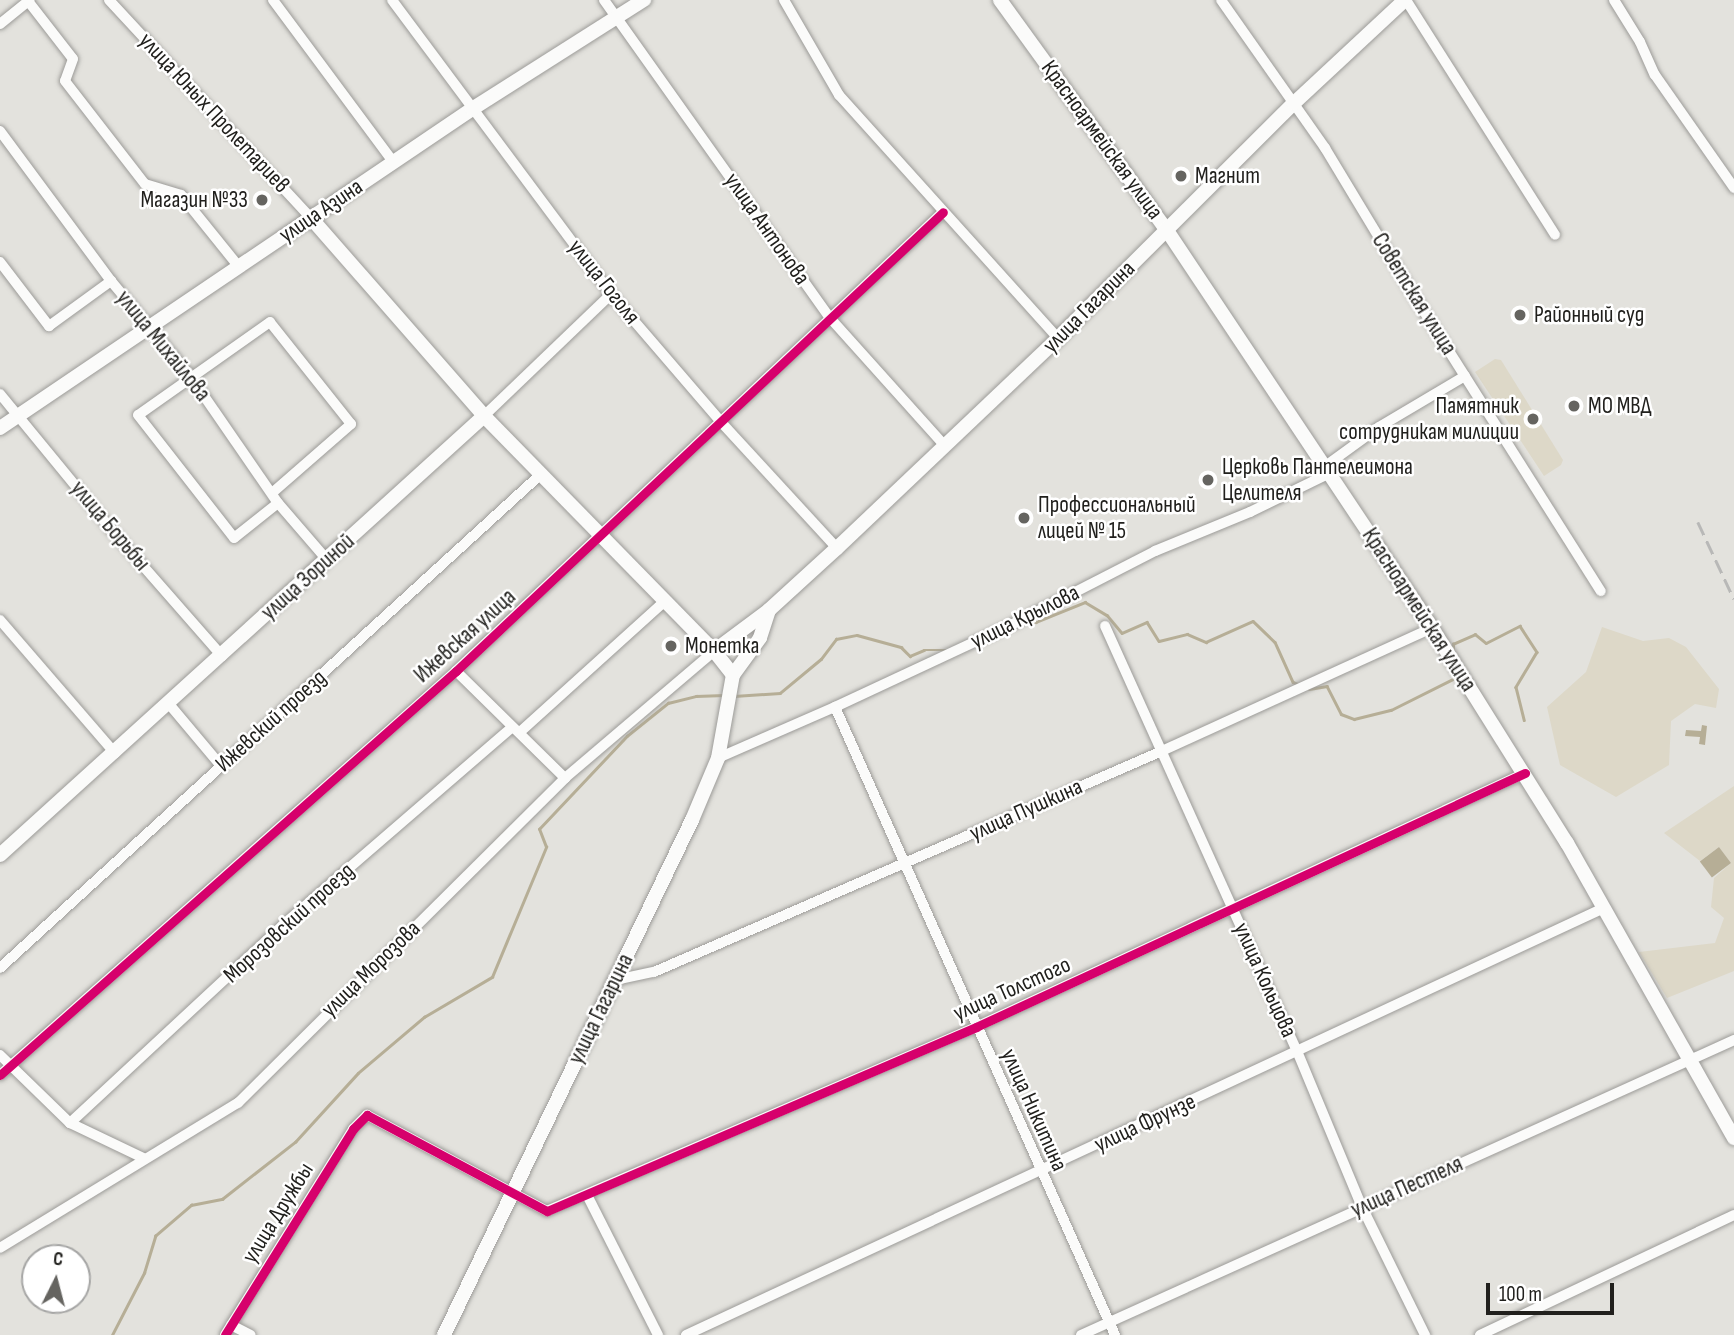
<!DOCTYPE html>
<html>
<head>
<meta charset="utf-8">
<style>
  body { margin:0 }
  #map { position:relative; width:1734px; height:1335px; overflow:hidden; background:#e3e2dd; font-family:"Sofia Sans Condensed",sans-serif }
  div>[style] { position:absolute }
  .green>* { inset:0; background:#ddd8c8 }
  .water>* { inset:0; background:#b6ae96; transform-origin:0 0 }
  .stream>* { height:2.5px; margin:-1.25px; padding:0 1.25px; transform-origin:1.25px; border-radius:1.25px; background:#b6ae96 }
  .roads { filter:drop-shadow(0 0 2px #9c9b98) drop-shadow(0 0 2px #9c9b98) }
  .street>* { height:10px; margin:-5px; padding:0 5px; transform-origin:5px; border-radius:5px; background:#fbfbfa }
  .secondary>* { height:14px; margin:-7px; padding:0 7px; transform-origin:7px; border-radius:7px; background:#fbfbfa }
  .rail>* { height:2.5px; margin-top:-1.25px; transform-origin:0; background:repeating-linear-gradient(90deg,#b8b8b7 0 14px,transparent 0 21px) }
  .cycleway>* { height:9px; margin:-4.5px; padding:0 4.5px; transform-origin:4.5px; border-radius:4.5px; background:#d6006c }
  .dots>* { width:19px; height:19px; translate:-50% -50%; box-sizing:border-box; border:4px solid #fff; border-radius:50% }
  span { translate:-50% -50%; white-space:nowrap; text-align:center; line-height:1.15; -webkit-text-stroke:5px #fff; paint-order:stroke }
  .street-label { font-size:23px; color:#21201d }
  .poi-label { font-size:23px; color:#21201d }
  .left { translate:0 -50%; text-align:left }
  .right { translate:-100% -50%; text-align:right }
  .north { position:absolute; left:21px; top:1244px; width:70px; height:70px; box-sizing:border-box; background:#fff; border:2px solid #a6a6a5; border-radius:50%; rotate:6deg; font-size:19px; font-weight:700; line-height:28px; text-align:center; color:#21201d }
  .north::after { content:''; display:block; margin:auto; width:24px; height:32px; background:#656460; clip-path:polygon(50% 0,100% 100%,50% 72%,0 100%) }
  .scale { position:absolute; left:1486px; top:1283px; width:128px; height:32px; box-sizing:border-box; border:4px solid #21201d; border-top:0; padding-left:9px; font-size:21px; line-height:24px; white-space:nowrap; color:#21201d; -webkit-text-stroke:5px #fff; paint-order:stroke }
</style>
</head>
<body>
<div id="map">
  <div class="green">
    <div style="clip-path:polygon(1495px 359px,1501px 360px,1563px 460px,1561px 465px,1544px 476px,1475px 372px)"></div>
    <div style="clip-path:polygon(1602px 627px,1643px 641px,1669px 638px,1686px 647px,1719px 689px,1716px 708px,1695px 704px,1671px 721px,1669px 765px,1616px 797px,1560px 765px,1547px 707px,1586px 672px)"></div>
    <div style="clip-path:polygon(1734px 786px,1734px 971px,1667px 998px,1639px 952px,1715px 943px,1724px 918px,1711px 907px,1714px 878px,1731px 863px,1719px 847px,1700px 861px,1664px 833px)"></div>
  </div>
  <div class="water">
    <div style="clip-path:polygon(1702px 725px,1707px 726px,1705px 745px,1699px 744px,1700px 737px,1685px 736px,1686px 730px,1701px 731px)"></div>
    <div style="left:1719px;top:847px;width:20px;height:24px;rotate:53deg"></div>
  </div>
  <div class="stream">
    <div style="left:1027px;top:620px;width:9px;rotate:13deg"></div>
    <div style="left:1036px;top:622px;width:53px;rotate:-22.2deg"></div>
    <div style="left:1085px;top:602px;width:26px;rotate:31deg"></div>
    <div style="left:1107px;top:615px;width:23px;rotate:50deg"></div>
    <div style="left:1122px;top:633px;width:27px;rotate:-24deg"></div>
    <div style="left:1147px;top:622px;width:22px;rotate:58deg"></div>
    <div style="left:1159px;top:641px;width:29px;rotate:-14deg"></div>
    <div style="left:1187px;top:634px;width:21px;rotate:23deg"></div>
    <div style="left:1206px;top:642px;width:51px;rotate:-24.1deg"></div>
    <div style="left:1253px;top:621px;width:30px;rotate:44deg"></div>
    <div style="left:1275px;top:642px;width:44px;rotate:65.8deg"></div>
    <div style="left:1293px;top:682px;width:8px;rotate:23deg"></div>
    <div style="left:1453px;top:651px;width:7px;rotate:-90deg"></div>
    <div style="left:1453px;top:644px;width:24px;rotate:-24deg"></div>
    <div style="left:1475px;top:634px;width:14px;rotate:39deg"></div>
    <div style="left:1486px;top:643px;width:38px;rotate:-27deg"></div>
    <div style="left:1520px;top:626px;width:31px;rotate:57deg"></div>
    <div style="left:1537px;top:652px;width:41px;rotate:121deg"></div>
    <div style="left:1516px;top:687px;width:34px;rotate:76deg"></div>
    <div style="left:1309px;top:689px;width:18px;rotate:-9deg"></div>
    <div style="left:1327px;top:686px;width:31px;rotate:63deg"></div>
    <div style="left:1341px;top:714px;width:14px;rotate:21deg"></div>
    <div style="left:1354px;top:719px;width:38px;rotate:-14deg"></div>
    <div style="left:1391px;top:710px;width:69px;rotate:-26.6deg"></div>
    <div style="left:1453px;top:679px;width:8px;rotate:-90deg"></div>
    <div style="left:734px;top:696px;width:46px;rotate:-3.7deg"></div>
    <div style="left:780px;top:693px;width:53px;rotate:-39.7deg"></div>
    <div style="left:821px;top:659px;width:25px;rotate:-53deg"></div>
    <div style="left:836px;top:639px;width:21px;rotate:-11deg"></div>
    <div style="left:857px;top:635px;width:46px;rotate:15.3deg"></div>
    <div style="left:901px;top:647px;width:13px;rotate:45deg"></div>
    <div style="left:910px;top:656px;width:15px;rotate:-23deg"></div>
    <div style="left:924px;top:650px;width:23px"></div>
    <div style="left:112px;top:1335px;width:70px;rotate:-62.7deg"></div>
    <div style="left:144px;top:1273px;width:39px;rotate:-73deg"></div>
    <div style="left:155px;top:1236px;width:48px;rotate:-40.7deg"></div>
    <div style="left:191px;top:1205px;width:32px;rotate:-11deg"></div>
    <div style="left:222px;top:1199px;width:93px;rotate:-38deg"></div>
    <div style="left:295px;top:1142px;width:93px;rotate:-47.6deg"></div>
    <div style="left:358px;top:1073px;width:87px;rotate:-40.3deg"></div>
    <div style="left:424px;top:1017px;width:79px;rotate:-30.5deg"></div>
    <div style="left:492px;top:977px;width:141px;rotate:-67.4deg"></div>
    <div style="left:546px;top:847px;width:19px;rotate:-111deg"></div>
    <div style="left:539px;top:829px;width:128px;rotate:-46.6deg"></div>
    <div style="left:627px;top:736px;width:53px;rotate:-38.8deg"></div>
    <div style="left:668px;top:703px;width:29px;rotate:-14deg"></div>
    <div style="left:696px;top:696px;width:28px;rotate:-2deg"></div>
  </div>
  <div class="roads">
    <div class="street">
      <div style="left:109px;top:0;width:296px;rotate:47.2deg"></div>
      <div style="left:273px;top:0;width:203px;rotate:53.4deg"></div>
      <div style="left:392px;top:0;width:367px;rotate:53.3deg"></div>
      <div style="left:611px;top:294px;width:169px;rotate:49.3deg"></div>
      <div style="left:721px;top:422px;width:171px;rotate:47.4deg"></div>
      <div style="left:604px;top:0;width:392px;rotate:54.6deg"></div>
      <div style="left:831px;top:319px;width:171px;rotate:48.1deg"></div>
      <div style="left:784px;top:0;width:110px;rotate:59.9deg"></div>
      <div style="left:839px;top:95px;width:327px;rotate:48deg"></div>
      <div style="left:1221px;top:0;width:181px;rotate:54.9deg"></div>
      <div style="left:1325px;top:148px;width:180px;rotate:58.9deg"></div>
      <div style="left:1418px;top:302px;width:342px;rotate:57.7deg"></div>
      <div style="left:1406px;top:0;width:278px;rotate:57.6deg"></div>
      <div style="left:1614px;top:0;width:49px;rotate:58.2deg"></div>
      <div style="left:1640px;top:42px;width:36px;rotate:66deg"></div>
      <div style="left:1655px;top:75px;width:138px;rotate:55deg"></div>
      <div style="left:28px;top:1px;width:73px;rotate:52.2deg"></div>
      <div style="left:73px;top:59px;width:23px;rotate:110deg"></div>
      <div style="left:65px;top:81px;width:130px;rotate:52.2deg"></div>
      <div style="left:145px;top:184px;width:38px;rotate:17deg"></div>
      <div style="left:181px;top:195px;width:92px;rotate:51.1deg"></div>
      <div style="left:0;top:24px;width:38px;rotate:-39deg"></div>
      <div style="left:0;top:131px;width:187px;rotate:53.5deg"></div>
      <div style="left:111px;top:281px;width:125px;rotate:50.2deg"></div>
      <div style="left:191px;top:377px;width:153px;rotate:55.4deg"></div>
      <div style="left:278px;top:503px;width:75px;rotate:49.3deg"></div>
      <div style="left:0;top:262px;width:81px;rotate:52.6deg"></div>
      <div style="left:49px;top:326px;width:77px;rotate:-36deg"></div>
      <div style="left:0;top:394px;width:183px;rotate:50.6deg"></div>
      <div style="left:116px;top:535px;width:161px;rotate:48.8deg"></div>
      <div style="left:484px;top:416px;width:176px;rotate:-43.8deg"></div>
      <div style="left:1324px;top:467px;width:68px;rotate:-36deg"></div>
      <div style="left:1379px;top:427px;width:100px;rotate:-30.7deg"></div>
      <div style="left:272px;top:493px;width:105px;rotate:-41.1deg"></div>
      <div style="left:351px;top:424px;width:130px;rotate:-128.5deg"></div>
      <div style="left:270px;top:322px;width:161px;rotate:144.8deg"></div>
      <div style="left:138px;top:415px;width:156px;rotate:52deg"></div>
      <div style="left:234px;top:538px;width:56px;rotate:-38.5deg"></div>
      <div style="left:0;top:620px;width:176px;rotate:49.2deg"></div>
      <div style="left:1105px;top:626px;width:466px;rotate:65.7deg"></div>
      <div style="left:1297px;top:1051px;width:169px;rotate:67.4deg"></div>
      <div style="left:1362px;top:1207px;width:143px;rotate:63.8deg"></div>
      <div style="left:456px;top:671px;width:153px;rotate:44.5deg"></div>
      <div style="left:169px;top:704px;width:81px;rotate:50deg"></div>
      <div style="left:835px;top:707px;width:688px;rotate:65.97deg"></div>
      <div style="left:520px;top:732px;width:195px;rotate:-42.1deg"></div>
      <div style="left:718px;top:758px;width:128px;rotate:-23.6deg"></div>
      <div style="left:835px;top:707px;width:196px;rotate:-25deg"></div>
      <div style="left:1013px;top:624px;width:160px;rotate:-27.2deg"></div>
      <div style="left:1155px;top:551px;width:103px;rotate:-22.3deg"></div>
      <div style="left:1250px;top:512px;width:89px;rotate:-26deg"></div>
      <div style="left:0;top:968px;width:733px;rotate:-42.4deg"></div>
      <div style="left:615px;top:980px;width:40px;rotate:-12deg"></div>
      <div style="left:654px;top:972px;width:554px;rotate:-23.51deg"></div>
      <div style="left:1162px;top:751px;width:297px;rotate:-24.5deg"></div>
      <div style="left:0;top:1055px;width:98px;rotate:44.2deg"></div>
      <div style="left:70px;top:1123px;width:83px;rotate:25.6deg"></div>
      <div style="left:0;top:1075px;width:609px;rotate:-41.54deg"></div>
      <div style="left:456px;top:671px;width:669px;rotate:-43.3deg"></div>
      <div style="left:70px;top:1123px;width:291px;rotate:-42.9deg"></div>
      <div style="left:283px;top:925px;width:303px;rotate:-40.8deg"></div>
      <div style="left:587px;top:1195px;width:157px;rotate:63.1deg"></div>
      <div style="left:0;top:1248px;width:279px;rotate:-31.4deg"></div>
      <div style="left:238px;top:1103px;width:461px;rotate:-44.8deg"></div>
      <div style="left:565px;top:778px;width:196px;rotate:-40.4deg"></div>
      <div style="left:231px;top:1325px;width:22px;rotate:27deg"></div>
      <div style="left:225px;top:1335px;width:243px;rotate:-58.1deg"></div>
      <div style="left:353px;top:1129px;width:20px;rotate:-45deg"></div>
      <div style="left:367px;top:1115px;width:204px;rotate:28.1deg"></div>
      <div style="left:547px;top:1211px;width:467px;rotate:-23.2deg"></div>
      <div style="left:976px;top:1027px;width:605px;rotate:-24.83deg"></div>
      <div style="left:686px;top:1335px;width:1012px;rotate:-24.95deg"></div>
      <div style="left:1081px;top:1335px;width:717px;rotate:-24.31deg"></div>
      <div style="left:1480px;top:1335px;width:281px;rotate:-25.3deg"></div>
    </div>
    <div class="secondary">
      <div style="left:1000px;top:0;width:283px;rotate:54.1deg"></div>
      <div style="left:1166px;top:229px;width:480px;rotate:56.3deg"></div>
      <div style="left:1432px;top:628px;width:254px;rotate:57.9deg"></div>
      <div style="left:1567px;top:843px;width:339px;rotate:60.5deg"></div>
      <div style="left:310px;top:217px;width:264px;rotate:48.8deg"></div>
      <div style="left:484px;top:416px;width:329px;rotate:45.6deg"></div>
      <div style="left:0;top:428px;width:570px;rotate:-34.05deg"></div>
      <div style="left:472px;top:109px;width:204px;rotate:-32.4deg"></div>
      <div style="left:769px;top:610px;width:29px;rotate:108deg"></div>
      <div style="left:760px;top:638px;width:46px;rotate:126.1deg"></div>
      <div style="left:733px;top:675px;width:31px;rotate:-128deg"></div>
      <div style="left:714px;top:651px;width:69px;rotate:-36.7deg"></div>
      <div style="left:769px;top:610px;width:92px;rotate:-42.4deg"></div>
      <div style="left:837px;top:548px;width:305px;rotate:-43.5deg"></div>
      <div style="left:1058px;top:338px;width:333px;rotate:-44.9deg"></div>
      <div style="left:1294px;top:103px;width:151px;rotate:-42.9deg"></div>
      <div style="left:0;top:855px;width:653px;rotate:-42.21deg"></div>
      <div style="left:444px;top:1335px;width:572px;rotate:-64.29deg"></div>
      <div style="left:692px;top:820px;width:67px;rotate:-67.2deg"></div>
      <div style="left:718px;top:758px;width:84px;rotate:-79.8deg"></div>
    </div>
  </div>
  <div class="rail">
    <div style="left:1698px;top:522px;width:85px;rotate:64.9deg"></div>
  </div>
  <div class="cycleway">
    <div style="left:0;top:1075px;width:609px;rotate:-41.54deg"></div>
    <div style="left:456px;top:671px;width:669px;rotate:-43.3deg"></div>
    <div style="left:225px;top:1335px;width:243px;rotate:-58.1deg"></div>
    <div style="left:353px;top:1129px;width:20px;rotate:-45deg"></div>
    <div style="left:367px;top:1115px;width:204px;rotate:28.1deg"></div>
    <div style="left:547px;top:1211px;width:467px;rotate:-23.2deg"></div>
    <div style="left:976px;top:1027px;width:605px;rotate:-24.83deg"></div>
  </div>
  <div class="dots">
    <div style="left:1181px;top:176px;background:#656460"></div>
    <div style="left:262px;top:200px;background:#656460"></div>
    <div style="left:1520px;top:315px;background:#656460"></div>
    <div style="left:1574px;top:406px;background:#656460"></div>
    <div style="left:1533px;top:419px;background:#656460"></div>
    <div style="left:1208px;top:480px;background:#656460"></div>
    <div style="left:1024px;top:518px;background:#656460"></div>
    <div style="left:671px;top:646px;background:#656460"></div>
  </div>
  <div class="street-label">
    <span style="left:214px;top:113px;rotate:47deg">улица Юных Пролетариев</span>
    <span style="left:1102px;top:140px;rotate:54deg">Красноармейская улица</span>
    <span style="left:321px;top:211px;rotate:-34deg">улица Азина</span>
    <span style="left:767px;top:229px;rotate:55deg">улица Антонова</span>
    <span style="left:604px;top:282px;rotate:52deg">улица Гоголя</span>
    <span style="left:1414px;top:294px;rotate:58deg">Советская улица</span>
    <span style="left:1089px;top:307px;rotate:-45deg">улица Гагарина</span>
    <span style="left:163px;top:346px;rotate:51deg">улица Михайлова</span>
    <span style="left:110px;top:526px;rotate:50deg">улица Борьбы</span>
    <span style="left:308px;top:577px;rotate:-42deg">улица Зориной</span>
    <span style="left:1419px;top:610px;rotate:57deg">Красноармейская улица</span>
    <span style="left:1025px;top:617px;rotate:-26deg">улица Крылова</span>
    <span style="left:465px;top:636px;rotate:-42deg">Ижевская улица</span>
    <span style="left:271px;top:721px;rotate:-42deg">Ижевский проезд</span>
    <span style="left:1026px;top:810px;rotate:-24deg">улица Пушкина</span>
    <span style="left:289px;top:923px;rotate:-42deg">Морозовский проезд</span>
    <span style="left:371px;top:969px;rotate:-44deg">улица Морозова</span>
    <span style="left:1265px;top:980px;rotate:66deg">улица Кольцова</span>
    <span style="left:1012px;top:989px;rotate:-24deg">улица Толстого</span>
    <span style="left:601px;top:1009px;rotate:-64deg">улица Гагарина</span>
    <span style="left:1034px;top:1110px;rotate:66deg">улица Никитина</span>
    <span style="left:1145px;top:1123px;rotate:-25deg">улица Фрунзе</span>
    <span style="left:1407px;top:1187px;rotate:-24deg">улица Пестеля</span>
    <span style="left:278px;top:1213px;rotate:-58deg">улица Дружбы</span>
  </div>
  <div class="poi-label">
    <span class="left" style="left:1195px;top:176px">Магнит</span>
    <span class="right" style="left:248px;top:200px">Магазин №33</span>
    <span class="left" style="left:1534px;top:315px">Районный суд</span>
    <span class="right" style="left:1519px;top:419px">Памятник<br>сотрудникам милиции</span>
    <span class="left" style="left:1588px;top:406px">МО МВД</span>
    <span class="left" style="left:1222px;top:480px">Церковь Пантелеимона<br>Целителя</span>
    <span class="left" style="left:1038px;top:518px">Профессиональный<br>лицей № 15</span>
    <span class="left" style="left:685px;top:646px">Монетка</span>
  </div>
  <div class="north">С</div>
  <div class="scale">100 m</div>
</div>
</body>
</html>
